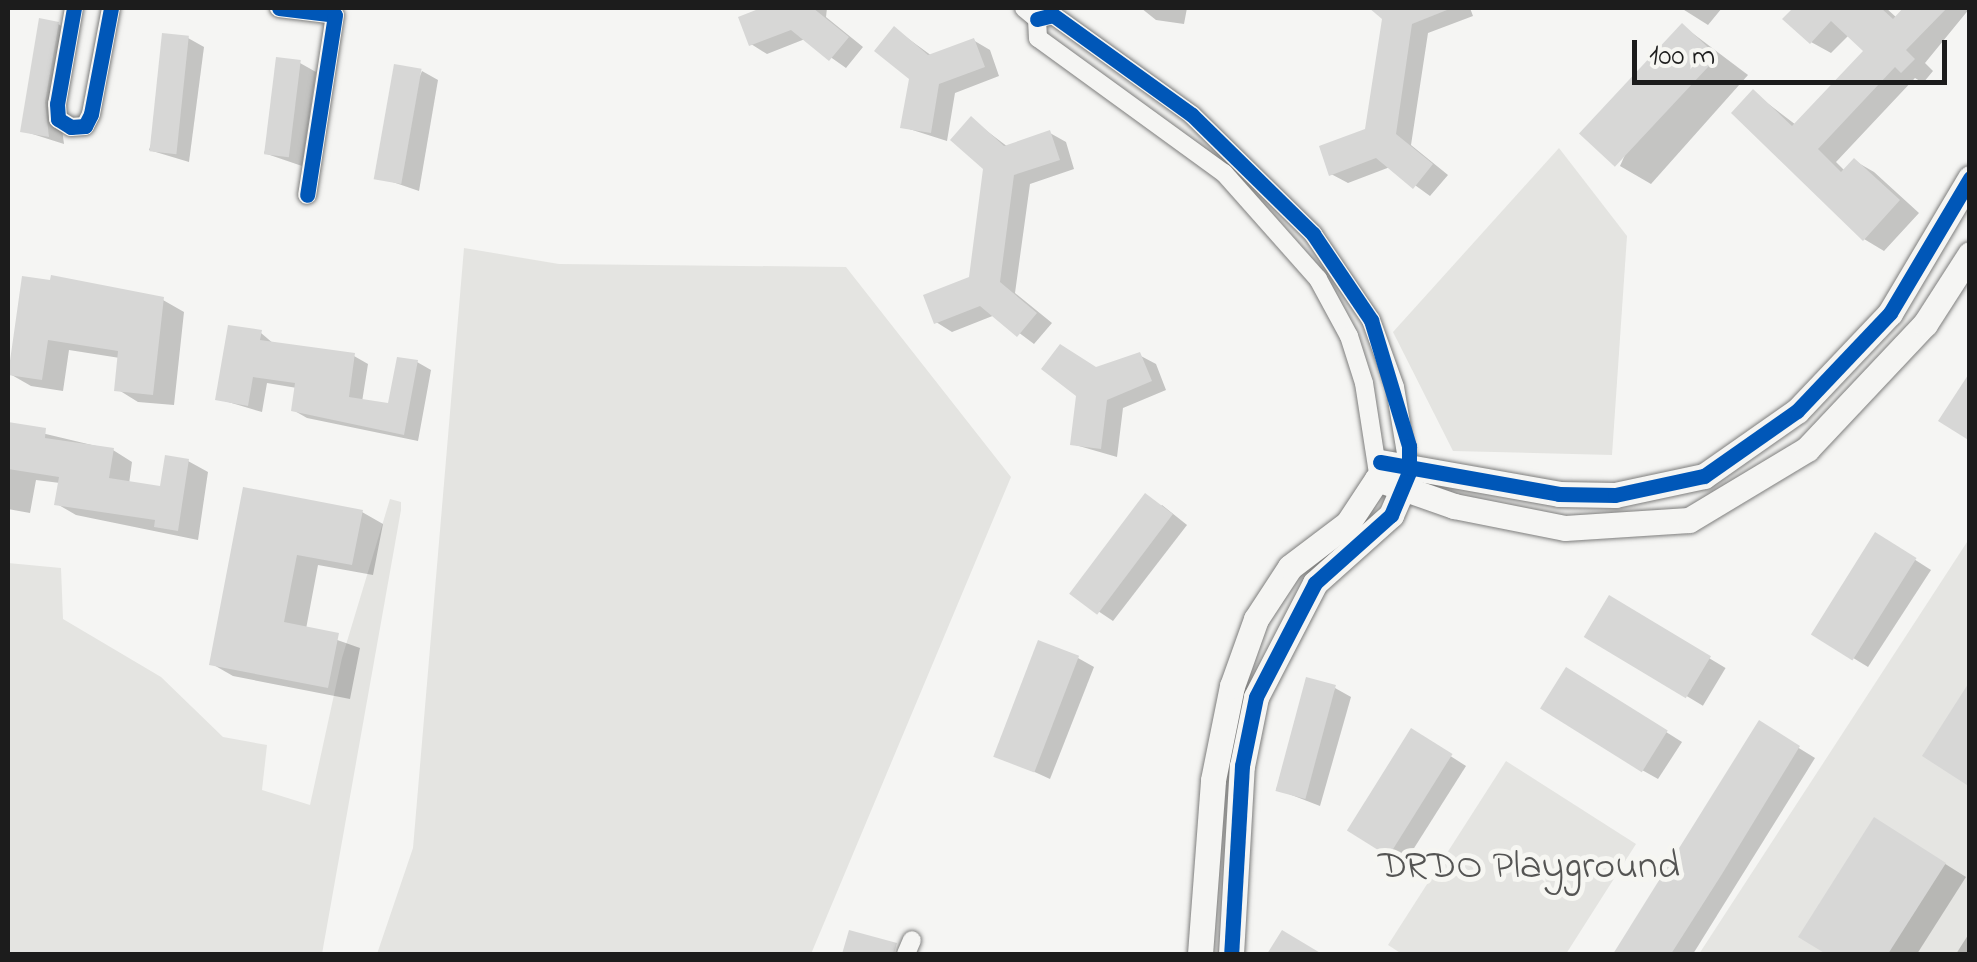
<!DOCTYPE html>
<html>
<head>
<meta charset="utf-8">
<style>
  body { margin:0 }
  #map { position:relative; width:1977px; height:962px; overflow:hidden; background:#f5f5f3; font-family:"Indie Flower",sans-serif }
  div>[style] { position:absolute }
  .built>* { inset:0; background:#e5e5e2 }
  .green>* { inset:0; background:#e4e4e1 }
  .shadow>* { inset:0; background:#0003; transform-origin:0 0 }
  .building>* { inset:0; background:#d7d7d6; transform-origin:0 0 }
  .roads { filter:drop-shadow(0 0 2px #7e7e7d) drop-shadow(0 0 2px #7e7e7d) }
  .street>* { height:18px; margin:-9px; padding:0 9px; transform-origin:9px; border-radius:9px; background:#f5f5f3 }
  .secondary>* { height:25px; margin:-12.5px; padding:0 12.5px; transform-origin:12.5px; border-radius:12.5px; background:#f5f5f3 }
  .cycleway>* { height:15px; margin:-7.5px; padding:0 7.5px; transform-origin:7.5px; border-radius:7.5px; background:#0057b8 }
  span { translate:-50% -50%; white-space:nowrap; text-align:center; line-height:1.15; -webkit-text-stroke:10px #f6f6f2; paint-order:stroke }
  .park-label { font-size:40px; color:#545453 }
  .frame { position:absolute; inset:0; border:10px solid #1c1c1c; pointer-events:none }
  .scale { position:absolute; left:1632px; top:40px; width:315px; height:45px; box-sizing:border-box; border:5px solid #1c1c1c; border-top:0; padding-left:12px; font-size:30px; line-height:35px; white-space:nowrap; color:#1c1c1c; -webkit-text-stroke:8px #f6f6f2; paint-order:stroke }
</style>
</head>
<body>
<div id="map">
  <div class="built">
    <div style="clip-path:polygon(1969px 539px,1969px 954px,1699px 954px)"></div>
  </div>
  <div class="green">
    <div style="clip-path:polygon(1559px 148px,1627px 236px,1612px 455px,1453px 451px,1393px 332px)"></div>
    <div style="clip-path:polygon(464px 248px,559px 264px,846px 267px,1011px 477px,811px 954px,377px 954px,413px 848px)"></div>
    <div style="clip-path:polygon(390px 499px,401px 502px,401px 510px,322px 954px,8px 954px,8px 563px,61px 568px,63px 619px,161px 677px,223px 737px,267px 745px,262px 790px,310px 805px,342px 658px)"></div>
    <div style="clip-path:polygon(1506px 761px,1636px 844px,1566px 954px,1402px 954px,1388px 945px)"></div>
  </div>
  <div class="shadow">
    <div style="clip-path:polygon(768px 8px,827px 8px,826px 17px,863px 47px,846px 68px,805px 39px,767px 54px,751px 44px,741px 18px)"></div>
    <div style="clip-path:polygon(1141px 8px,1187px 8px,1184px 24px,1156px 20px)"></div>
    <div style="clip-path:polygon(1372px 8px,1470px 8px,1473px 16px,1428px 33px,1411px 145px,1448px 175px,1430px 196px,1390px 167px,1348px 183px,1331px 174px,1367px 131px,1384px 18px)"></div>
    <div style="clip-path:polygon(1681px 8px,1722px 8px,1708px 25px)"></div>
    <div style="clip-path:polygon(1796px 8px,1886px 8px,1897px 18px,1907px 8px,1970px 8px,1925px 63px,1933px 71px,1923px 83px,1915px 78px,1836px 162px,1845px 171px,1855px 161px,1874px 172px,1919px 213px,1884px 251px,1864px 239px,1753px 92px,1796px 125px,1866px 51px,1849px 35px,1831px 53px,1811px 42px,1786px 19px)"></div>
    <div style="clip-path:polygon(58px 24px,74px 33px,60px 113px,64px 144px,23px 131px)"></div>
    <div style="clip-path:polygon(1683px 26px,1748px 75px,1651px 184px,1620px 166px)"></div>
    <div style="clip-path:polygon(895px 29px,932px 56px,973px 40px,990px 50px,999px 76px,955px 93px,947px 141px,903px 127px,911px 78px)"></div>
    <div style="clip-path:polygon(188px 38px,204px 47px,189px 162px,149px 150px)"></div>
    <div style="clip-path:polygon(300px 63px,316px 72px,302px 166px,264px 153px)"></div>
    <div style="clip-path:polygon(422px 71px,438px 80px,419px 191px,378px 177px)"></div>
    <div style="clip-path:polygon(971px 119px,1008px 147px,1050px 133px,1066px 142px,1074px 169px,1030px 184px,1015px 293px,1052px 323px,1034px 344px,995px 315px,952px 332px,936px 322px,971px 279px,986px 168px)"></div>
    <div style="clip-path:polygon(24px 279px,163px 300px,184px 312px,174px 405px,138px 402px,117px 389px,120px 358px,69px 350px,63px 391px,31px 386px,10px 374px)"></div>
    <div style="clip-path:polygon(261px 333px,274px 344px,354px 356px,368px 364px,362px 402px,390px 406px,417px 362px,431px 370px,418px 441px,307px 418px,293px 410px,297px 388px,267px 383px,262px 412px,218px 399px)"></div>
    <div style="clip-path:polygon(1139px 355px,1156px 364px,1166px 390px,1123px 408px,1117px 457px,1072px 444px)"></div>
    <div style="clip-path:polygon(8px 425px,113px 450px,132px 462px,129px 484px,162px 489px,188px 461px,208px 472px,198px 540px,76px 515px,57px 504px,60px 483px,36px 480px,30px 513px,8px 509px)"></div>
    <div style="clip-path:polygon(245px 490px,362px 512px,383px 524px,373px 575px,318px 565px,306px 629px,360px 648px,350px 699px,233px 676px,212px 664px)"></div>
    <div style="clip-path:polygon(1162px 505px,1187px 525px,1113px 621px,1071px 593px)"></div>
    <div style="clip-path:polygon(1892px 545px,1931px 570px,1868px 667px,1814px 634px)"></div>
    <div style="left:1609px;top:598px;width:136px;height:44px;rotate:31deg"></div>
    <div style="clip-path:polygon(1078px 658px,1094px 667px,1050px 779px,995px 754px)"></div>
    <div style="clip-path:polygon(1582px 679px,1682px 742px,1658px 779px,1642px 770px)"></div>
    <div style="clip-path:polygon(1335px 688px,1351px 697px,1320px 806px,1276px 789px)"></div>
    <div style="clip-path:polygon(1760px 724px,1815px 758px,1693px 954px,1617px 954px)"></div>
    <div style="clip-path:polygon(1427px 741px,1466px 766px,1404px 864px,1349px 830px)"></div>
    <div style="clip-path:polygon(1896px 833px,1966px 877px,1917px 954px,1831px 954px,1802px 936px)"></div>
    <div style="clip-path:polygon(1970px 932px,1970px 954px,1956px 954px)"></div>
  </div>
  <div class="building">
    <div style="clip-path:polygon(761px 8px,813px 8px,849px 37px,829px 61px,791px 30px,749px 46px,738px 17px)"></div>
    <div style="clip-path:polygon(1369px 8px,1452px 8px,1412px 24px,1396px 134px,1433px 164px,1413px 189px,1376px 158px,1329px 176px,1319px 146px,1365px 129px,1382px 19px)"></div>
    <div style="clip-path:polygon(1793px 8px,1881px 8px,1893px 19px,1903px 8px,1947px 8px,1906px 50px,1915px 59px,1901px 73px,1895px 67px,1818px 149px,1841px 172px,1854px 158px,1900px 200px,1863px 241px,1731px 113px,1753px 89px,1792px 126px,1863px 51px,1831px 21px,1810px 44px,1782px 19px)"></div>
    <div style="clip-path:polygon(39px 18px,59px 22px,45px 102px,49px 137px,20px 132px)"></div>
    <div style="left:1682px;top:23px;width:49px;height:151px;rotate:43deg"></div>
    <div style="clip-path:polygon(894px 26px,928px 55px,974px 38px,985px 67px,939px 84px,931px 133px,900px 128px,909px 79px,874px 51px)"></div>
    <div style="left:162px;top:33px;width:27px;height:119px;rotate:6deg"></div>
    <div style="left:276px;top:57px;width:25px;height:98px;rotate:7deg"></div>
    <div style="left:394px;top:64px;width:28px;height:117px;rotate:10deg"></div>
    <div style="clip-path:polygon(971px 116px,1004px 146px,1050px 130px,1060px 160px,1014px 175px,1000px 282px,1037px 313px,1017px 337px,980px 306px,934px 324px,923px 295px,969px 277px,983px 169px,950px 140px)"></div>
    <div style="clip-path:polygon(51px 275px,164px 297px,153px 395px,114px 391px,118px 351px,48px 340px,42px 380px,8px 375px,22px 276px,50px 280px)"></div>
    <div style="clip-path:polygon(228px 325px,262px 330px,260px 340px,355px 353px,349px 397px,388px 403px,397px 357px,418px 360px,404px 435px,291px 411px,295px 383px,253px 377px,248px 406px,215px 400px)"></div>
    <div style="clip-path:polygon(1060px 344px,1096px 367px,1140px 352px,1152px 381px,1107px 400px,1101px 449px,1070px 445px,1076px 396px,1041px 369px)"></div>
    <div style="clip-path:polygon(1970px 372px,1970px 441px,1938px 421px)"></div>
    <div style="clip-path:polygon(8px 422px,46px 428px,45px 438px,114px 448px,109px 478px,160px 486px,165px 455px,189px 459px,178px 531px,154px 527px,155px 520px,54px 505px,59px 477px,8px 469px)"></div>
    <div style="clip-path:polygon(243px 487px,363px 510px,352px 565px,297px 555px,284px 622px,339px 633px,328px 688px,209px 665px)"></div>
    <div style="left:1145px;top:493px;width:35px;height:126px;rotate:37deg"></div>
    <div style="left:1875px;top:532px;width:49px;height:121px;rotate:32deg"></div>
    <div style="left:1609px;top:595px;width:119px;height:49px;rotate:31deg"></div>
    <div style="left:1038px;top:640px;width:44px;height:125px;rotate:21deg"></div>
    <div style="left:1566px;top:667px;width:120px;height:49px;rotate:32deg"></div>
    <div style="left:1306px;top:677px;width:31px;height:118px;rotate:15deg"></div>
    <div style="clip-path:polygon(1970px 681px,1970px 787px,1922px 756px)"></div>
    <div style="clip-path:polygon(1759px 720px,1800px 746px,1722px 874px,1671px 954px,1613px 954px)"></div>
    <div style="left:1411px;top:728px;width:49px;height:121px;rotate:32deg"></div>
    <div style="clip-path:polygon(1874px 817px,1946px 863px,1888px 954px,1826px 954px,1798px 937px)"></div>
    <div style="clip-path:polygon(849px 930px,897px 943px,894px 954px,842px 954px)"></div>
    <div style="clip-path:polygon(1282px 930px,1322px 954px,1267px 954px)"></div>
  </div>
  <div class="roads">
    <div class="street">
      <div style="left:74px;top:8px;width:97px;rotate:100deg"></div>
      <div style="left:57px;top:104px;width:15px;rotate:86deg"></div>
      <div style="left:58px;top:119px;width:15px;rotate:32deg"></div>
      <div style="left:71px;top:127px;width:14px;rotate:-4deg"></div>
      <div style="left:85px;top:126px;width:13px;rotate:-63deg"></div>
      <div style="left:91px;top:114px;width:108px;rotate:-79.3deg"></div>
      <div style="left:279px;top:8px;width:56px;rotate:7.1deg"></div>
      <div style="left:335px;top:15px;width:182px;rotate:98.8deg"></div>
      <div style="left:1024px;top:8px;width:17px;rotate:40deg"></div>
      <div style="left:1037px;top:19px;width:19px;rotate:87deg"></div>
      <div style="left:1038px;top:38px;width:230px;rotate:36deg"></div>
      <div style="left:1224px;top:173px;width:142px;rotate:48.4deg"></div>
      <div style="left:1318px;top:279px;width:65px;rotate:61.5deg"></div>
      <div style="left:1349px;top:336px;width:49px;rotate:72.3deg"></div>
      <div style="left:1364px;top:383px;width:91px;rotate:81.2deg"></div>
      <div style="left:1037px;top:19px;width:16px;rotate:-14deg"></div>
      <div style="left:1053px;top:15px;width:171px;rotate:35.7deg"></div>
      <div style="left:1192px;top:115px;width:170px;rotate:44.5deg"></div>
      <div style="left:1313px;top:234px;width:104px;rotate:56deg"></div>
      <div style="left:1371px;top:320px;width:71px;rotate:70.3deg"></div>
      <div style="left:1395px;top:387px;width:86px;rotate:80.6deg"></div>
      <div style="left:906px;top:954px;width:15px;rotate:-67deg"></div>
    </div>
    <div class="secondary">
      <div style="left:1380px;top:462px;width:182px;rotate:10.1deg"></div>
      <div style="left:1559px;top:494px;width:56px;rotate:1deg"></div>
      <div style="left:1615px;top:495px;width:91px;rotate:-12.1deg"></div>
      <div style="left:1704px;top:476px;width:113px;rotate:-35deg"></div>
      <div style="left:1797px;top:411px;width:135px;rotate:-46.5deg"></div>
      <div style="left:1890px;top:313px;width:157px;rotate:-59.3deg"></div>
      <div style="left:1200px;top:954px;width:174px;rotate:-85.7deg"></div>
      <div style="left:1213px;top:780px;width:96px;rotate:-78.6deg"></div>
      <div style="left:1232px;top:686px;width:71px;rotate:-70.3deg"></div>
      <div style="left:1256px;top:619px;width:62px;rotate:-56.8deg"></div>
      <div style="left:1290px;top:567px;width:73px;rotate:-37.2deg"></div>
      <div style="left:1348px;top:523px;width:53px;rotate:-56.6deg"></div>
      <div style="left:1377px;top:479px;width:82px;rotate:19.3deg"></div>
      <div style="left:1454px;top:506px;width:113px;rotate:11.2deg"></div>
      <div style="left:1565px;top:528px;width:124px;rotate:-3.7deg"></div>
      <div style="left:1689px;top:520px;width:138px;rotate:-31deg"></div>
      <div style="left:1807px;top:449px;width:172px;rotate:-46.7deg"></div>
      <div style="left:1925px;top:324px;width:83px;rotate:-57.3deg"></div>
      <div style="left:1231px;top:954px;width:188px;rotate:-86.7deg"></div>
      <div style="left:1242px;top:766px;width:70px;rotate:-78.5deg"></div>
      <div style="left:1256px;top:697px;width:128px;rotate:-62.6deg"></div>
      <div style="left:1315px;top:583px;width:102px;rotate:-41.8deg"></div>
      <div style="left:1391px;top:515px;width:45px;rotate:-66.3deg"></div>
    </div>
  </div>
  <div class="cycleway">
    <div style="left:74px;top:8px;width:97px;rotate:100deg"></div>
    <div style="left:57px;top:104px;width:15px;rotate:86deg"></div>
    <div style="left:58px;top:119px;width:15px;rotate:32deg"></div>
    <div style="left:71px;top:127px;width:14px;rotate:-4deg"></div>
    <div style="left:85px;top:126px;width:13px;rotate:-63deg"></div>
    <div style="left:91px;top:114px;width:108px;rotate:-79.3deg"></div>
    <div style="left:279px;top:8px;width:56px;rotate:7.1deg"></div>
    <div style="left:335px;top:15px;width:182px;rotate:98.8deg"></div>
    <div style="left:1037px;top:19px;width:16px;rotate:-14deg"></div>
    <div style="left:1053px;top:15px;width:171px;rotate:35.7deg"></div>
    <div style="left:1192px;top:115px;width:170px;rotate:44.5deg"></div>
    <div style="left:1313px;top:234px;width:104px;rotate:56deg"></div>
    <div style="left:1371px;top:320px;width:132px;rotate:73.2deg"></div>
    <div style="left:1409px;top:446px;width:26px;rotate:90deg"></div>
    <div style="left:1409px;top:472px;width:47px;rotate:112.7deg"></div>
    <div style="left:1391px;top:515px;width:102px;rotate:138.2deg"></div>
    <div style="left:1315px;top:583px;width:128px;rotate:117.4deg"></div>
    <div style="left:1256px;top:697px;width:70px;rotate:101.5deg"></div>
    <div style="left:1242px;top:766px;width:188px;rotate:93.3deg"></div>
    <div style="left:1380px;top:462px;width:182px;rotate:10.1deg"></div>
    <div style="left:1559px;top:494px;width:56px;rotate:1deg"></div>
    <div style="left:1615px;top:495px;width:91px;rotate:-12.1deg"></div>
    <div style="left:1704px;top:476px;width:113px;rotate:-35deg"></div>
    <div style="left:1797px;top:411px;width:135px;rotate:-46.5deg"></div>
    <div style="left:1890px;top:313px;width:157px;rotate:-59.3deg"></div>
  </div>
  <div class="park-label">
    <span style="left:1529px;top:868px">DRDO Playground</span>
  </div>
  <div class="frame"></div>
  <div class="scale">100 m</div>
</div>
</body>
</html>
